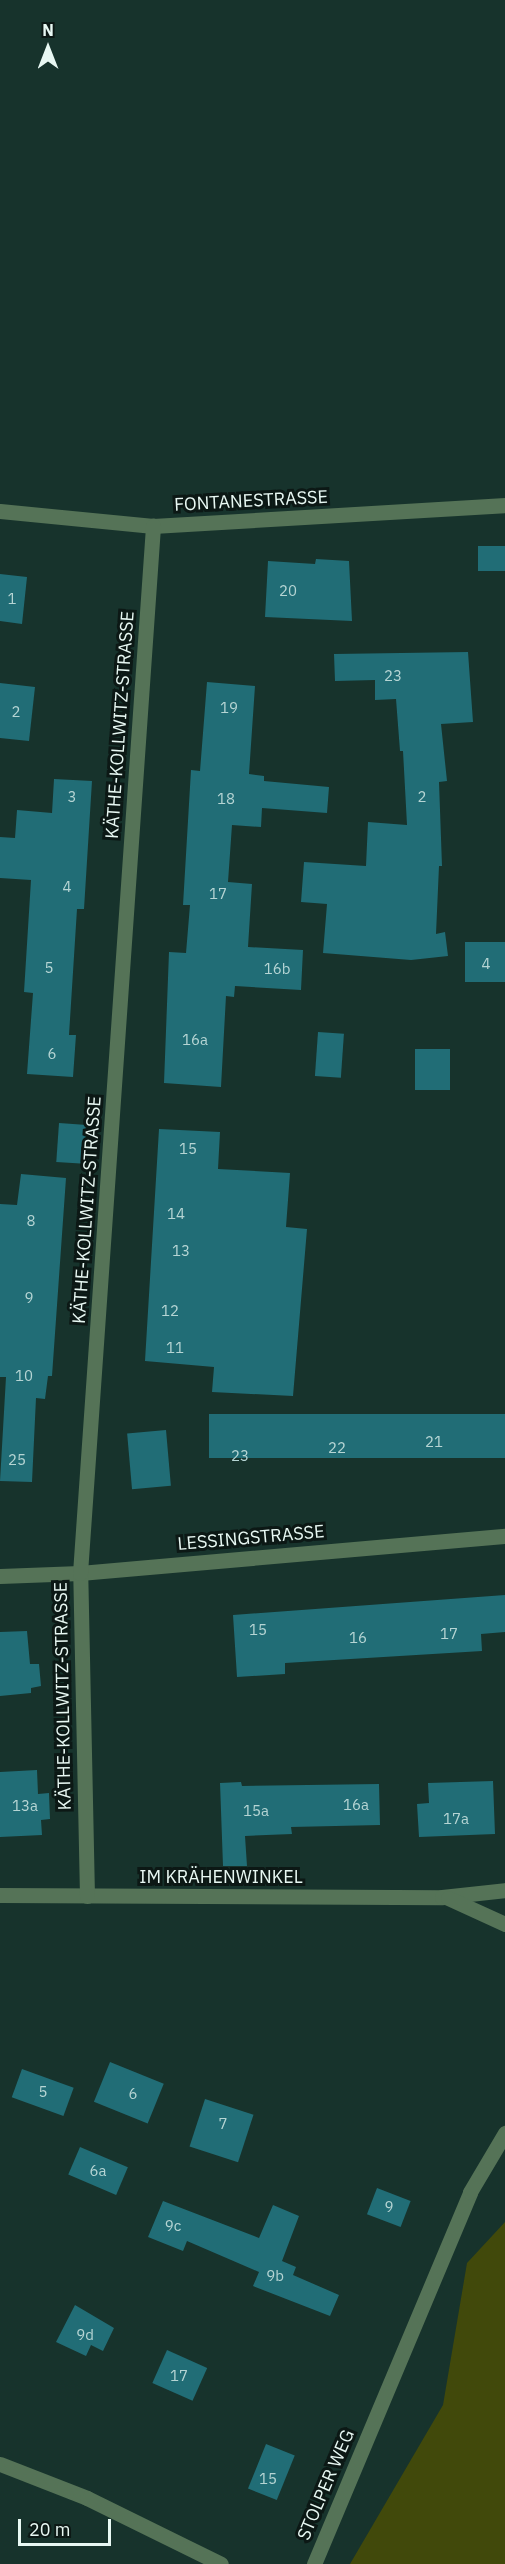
<!DOCTYPE html>
<meta charset="utf-8">
<style>
body{margin:0}
#map{position:relative;width:505px;height:2564px;overflow:hidden;background:#17332c;font-family:"IBM Plex Sans",sans-serif}
div>[style]{position:absolute}
.green>*{inset:0;background:#41490b}
.building>*{inset:0;background:#216d76;transform-origin:0 0}
.minor>*{height:15px;margin:-7.5px;padding:0 7.5px;transform-origin:7.5px;border-radius:7.5px;background:#557357}
span{translate:-50% -50%;white-space:nowrap;text-align:center;line-height:1.15;-webkit-text-stroke:6px #0c1815;paint-order:stroke}
.number-label{font-size:15px;color:#b6d5d4}
.number-label span{-webkit-text-stroke-width:0}
.street-label{font-size:18px;color:#e8f8f3}
.north{position:absolute;left:18px;top:18px;width:60px;height:60px;-webkit-text-stroke:4px #0c1815;paint-order:stroke;rotate:0deg;font-size:16px;font-weight:700;line-height:24px;text-align:center;color:#e8f8f3}
.north::after{content:'';display:block;margin:auto;width:21px;height:27px;background:#e8f8f3;clip-path:polygon(50% 0,100% 100%,50% 72%,0 100%)}
.scale{position:absolute;left:18px;top:2519px;width:93px;height:27px;box-sizing:border-box;border:3px solid #e8f8f3;border-top:0;padding-left:8px;font-size:18px;line-height:21px;white-space:nowrap;color:#e8f8f3;-webkit-text-stroke:4px #0c1815;paint-order:stroke}
</style>
<div id="map">
<div class="green">
<i style="clip-path:polygon(505px 2222px,505px 2564px,350px 2564px,443px 2405px,467px 2263px)"></i>
</div>
<div class="building">
<i style="left:505px;top:546px;width:25px;height:27px;rotate:90deg"></i>
<i style="clip-path:polygon(316px 559px,349px 561px,352px 621px,265px 617px,268px 561px,315px 564px)"></i>
<i style="clip-path:polygon(0 574px,27px 577px,22px 624px,0 621px)"></i>
<i style="clip-path:polygon(468px 652px,473px 722px,441px 724px,447px 781px,439px 782px,442px 866px,439px 866px,436px 934px,445px 932px,448px 956px,411px 960px,323px 953px,327px 904px,301px 902px,304px 862px,366px 866px,368px 822px,407px 825px,403px 751px,400px 751px,396px 699px,375px 700px,375px 680px,335px 681px,334px 654px)"></i>
<i style="clip-path:polygon(207px 682px,255px 686px,249px 774px,264px 776px,264px 781px,329px 787px,327px 813px,262px 808px,261px 827px,232px 825px,228px 882px,252px 884px,248px 947px,303px 950px,301px 990px,235px 986px,234px 997px,226px 996px,221px 1087px,164px 1083px,169px 952px,186px 953px,190px 905px,183px 905px,191px 770px,200px 771px)"></i>
<i style="clip-path:polygon(0 683px,35px 687px,29px 741px,0 738px)"></i>
<i style="clip-path:polygon(54px 779px,92px 781px,84px 909px,77px 909px,69px 1035px,76px 1035px,73px 1077px,27px 1074px,33px 993px,24px 992px,31px 880px,0 878px,0 837px,15px 838px,17px 810px,52px 813px)"></i>
<i style="left:505px;top:942px;width:40px;height:40px;rotate:90deg"></i>
<i style="left:318px;top:1032px;width:26px;height:44px;rotate:4deg"></i>
<i style="left:415px;top:1049px;width:35px;height:41px"></i>
<i style="left:59px;top:1123px;width:28px;height:39px;rotate:4deg"></i>
<i style="clip-path:polygon(159px 1129px,220px 1132px,218px 1169px,290px 1173px,286px 1227px,307px 1229px,293px 1396px,212px 1392px,214px 1367px,145px 1361px)"></i>
<i style="clip-path:polygon(21px 1174px,66px 1178px,52px 1376px,48px 1376px,45px 1399px,36px 1398px,32px 1482px,0 1481px,6px 1377px,0 1377px,0 1204px,17px 1205px)"></i>
<i style="left:505px;top:1414px;width:44px;height:296px;rotate:90deg"></i>
<i style="left:166px;top:1430px;width:56px;height:39px;rotate:85deg"></i>
<i style="clip-path:polygon(505px 1595px,505px 1632px,481px 1634px,482px 1651px,285px 1663px,285px 1674px,237px 1677px,233px 1615px)"></i>
<i style="clip-path:polygon(27px 1631px,30px 1664px,39px 1664px,41px 1686px,31px 1688px,31px 1693px,0 1696px,0 1632px)"></i>
<i style="clip-path:polygon(37px 1770px,38px 1794px,49px 1793px,50px 1819px,41px 1820px,42px 1835px,0 1837px,0 1772px)"></i>
<i style="clip-path:polygon(493px 1781px,495px 1834px,419px 1837px,417px 1804px,429px 1803px,428px 1783px)"></i>
<i style="clip-path:polygon(241px 1782px,242px 1786px,379px 1784px,380px 1825px,291px 1827px,292px 1834px,245px 1836px,247px 1866px,223px 1866px,220px 1783px)"></i>
<i style="left:110px;top:2062px;width:58px;height:43px;rotate:22deg"></i>
<i style="left:22px;top:2069px;width:55px;height:30px;rotate:20deg"></i>
<i style="left:205px;top:2099px;width:51px;height:50px;rotate:18deg"></i>
<i style="left:80px;top:2147px;width:52px;height:30px;rotate:23deg"></i>
<i style="left:377px;top:2188px;width:36px;height:28px;rotate:21deg"></i>
<i style="clip-path:polygon(163px 2201px,259px 2238px,273px 2205px,299px 2216px,282px 2261px,296px 2267px,293px 2275px,339px 2295px,330px 2316px,253px 2286px,259px 2272px,187px 2241px,183px 2251px,148px 2237px)"></i>
<i style="clip-path:polygon(75px 2305px,114px 2328px,103px 2351px,91px 2345px,86px 2356px,56px 2342px)"></i>
<i style="left:167px;top:2350px;width:44px;height:36px;rotate:24deg"></i>
<i style="left:266px;top:2444px;width:31px;height:48px;rotate:22deg"></i>
</div>
<div class="minor">
<i style="left:0;top:511px;width:154px;rotate:5.6deg"></i>
<i style="left:153px;top:526px;width:353px;rotate:-3.4deg"></i>
<i style="left:0;top:1576px;width:80px;rotate:-2.1deg"></i>
<i style="left:80px;top:1573px;width:427px;rotate:-5deg"></i>
<i style="left:0;top:1895px;width:442px;rotate:0.3deg"></i>
<i style="left:442px;top:1897px;width:63px;rotate:-6.3deg"></i>
<i style="left:87px;top:1896px;width:323px;rotate:-91.2deg"></i>
<i style="left:80px;top:1573px;width:1050px;rotate:-86.01deg"></i>
<i style="left:448px;top:1898px;width:63px;rotate:24.5deg"></i>
<i style="left:0;top:2464px;width:93px;rotate:21.3deg"></i>
<i style="left:87px;top:2498px;width:149px;rotate:26.2deg"></i>
<i style="left:314px;top:2564px;width:403px;rotate:-67.2deg"></i>
<i style="left:470px;top:2192px;width:69px;rotate:-59.3deg"></i>
</div>
<div class="number-label">
<span style="left:288px;top:591px">20</span>
<span style="left:12px;top:599px">1</span>
<span style="left:393px;top:676px">23</span>
<span style="left:229px;top:708px">19</span>
<span style="left:16px;top:712px">2</span>
<span style="left:72px;top:797px">3</span>
<span style="left:422px;top:797px">2</span>
<span style="left:226px;top:799px">18</span>
<span style="left:67px;top:887px">4</span>
<span style="left:218px;top:894px">17</span>
<span style="left:486px;top:964px">4</span>
<span style="left:49px;top:968px">5</span>
<span style="left:277px;top:969px">16b</span>
<span style="left:195px;top:1040px">16a</span>
<span style="left:52px;top:1054px">6</span>
<span style="left:188px;top:1149px">15</span>
<span style="left:176px;top:1214px">14</span>
<span style="left:31px;top:1221px">8</span>
<span style="left:181px;top:1251px">13</span>
<span style="left:29px;top:1298px">9</span>
<span style="left:170px;top:1311px">12</span>
<span style="left:175px;top:1348px">11</span>
<span style="left:24px;top:1376px">10</span>
<span style="left:434px;top:1442px">21</span>
<span style="left:337px;top:1448px">22</span>
<span style="left:240px;top:1456px">23</span>
<span style="left:17px;top:1460px">25</span>
<span style="left:258px;top:1630px">15</span>
<span style="left:449px;top:1634px">17</span>
<span style="left:358px;top:1638px">16</span>
<span style="left:356px;top:1805px">16a</span>
<span style="left:25px;top:1806px">13a</span>
<span style="left:256px;top:1811px">15a</span>
<span style="left:456px;top:1819px">17a</span>
<span style="left:43px;top:2092px">5</span>
<span style="left:133px;top:2094px">6</span>
<span style="left:223px;top:2124px">7</span>
<span style="left:98px;top:2171px">6a</span>
<span style="left:389px;top:2207px">9</span>
<span style="left:173px;top:2226px">9c</span>
<span style="left:275px;top:2276px">9b</span>
<span style="left:85px;top:2335px">9d</span>
<span style="left:179px;top:2376px">17</span>
<span style="left:268px;top:2479px">15</span>
</div>
<div class="street-label">
<span style="left:251px;top:501px;rotate:-3deg">FONTANESTRASSE</span>
<span style="left:120px;top:725px;rotate:-86deg">KÄTHE-KOLLWITZ-STRASSE</span>
<span style="left:87px;top:1210px;rotate:-86deg">KÄTHE-KOLLWITZ-STRASSE</span>
<span style="left:251px;top:1538px;rotate:-5deg">LESSINGSTRASSE</span>
<span style="left:63px;top:1696px;rotate:-91deg">KÄTHE-KOLLWITZ-STRASSE</span>
<span style="left:221px;top:1877px">IM KRÄHENWINKEL</span>
<span style="left:326px;top:2485px;rotate:-67deg">STOLPER WEG</span>
</div>
<div class="north">N</div>
<div class="scale">20 m</div>
</div>
